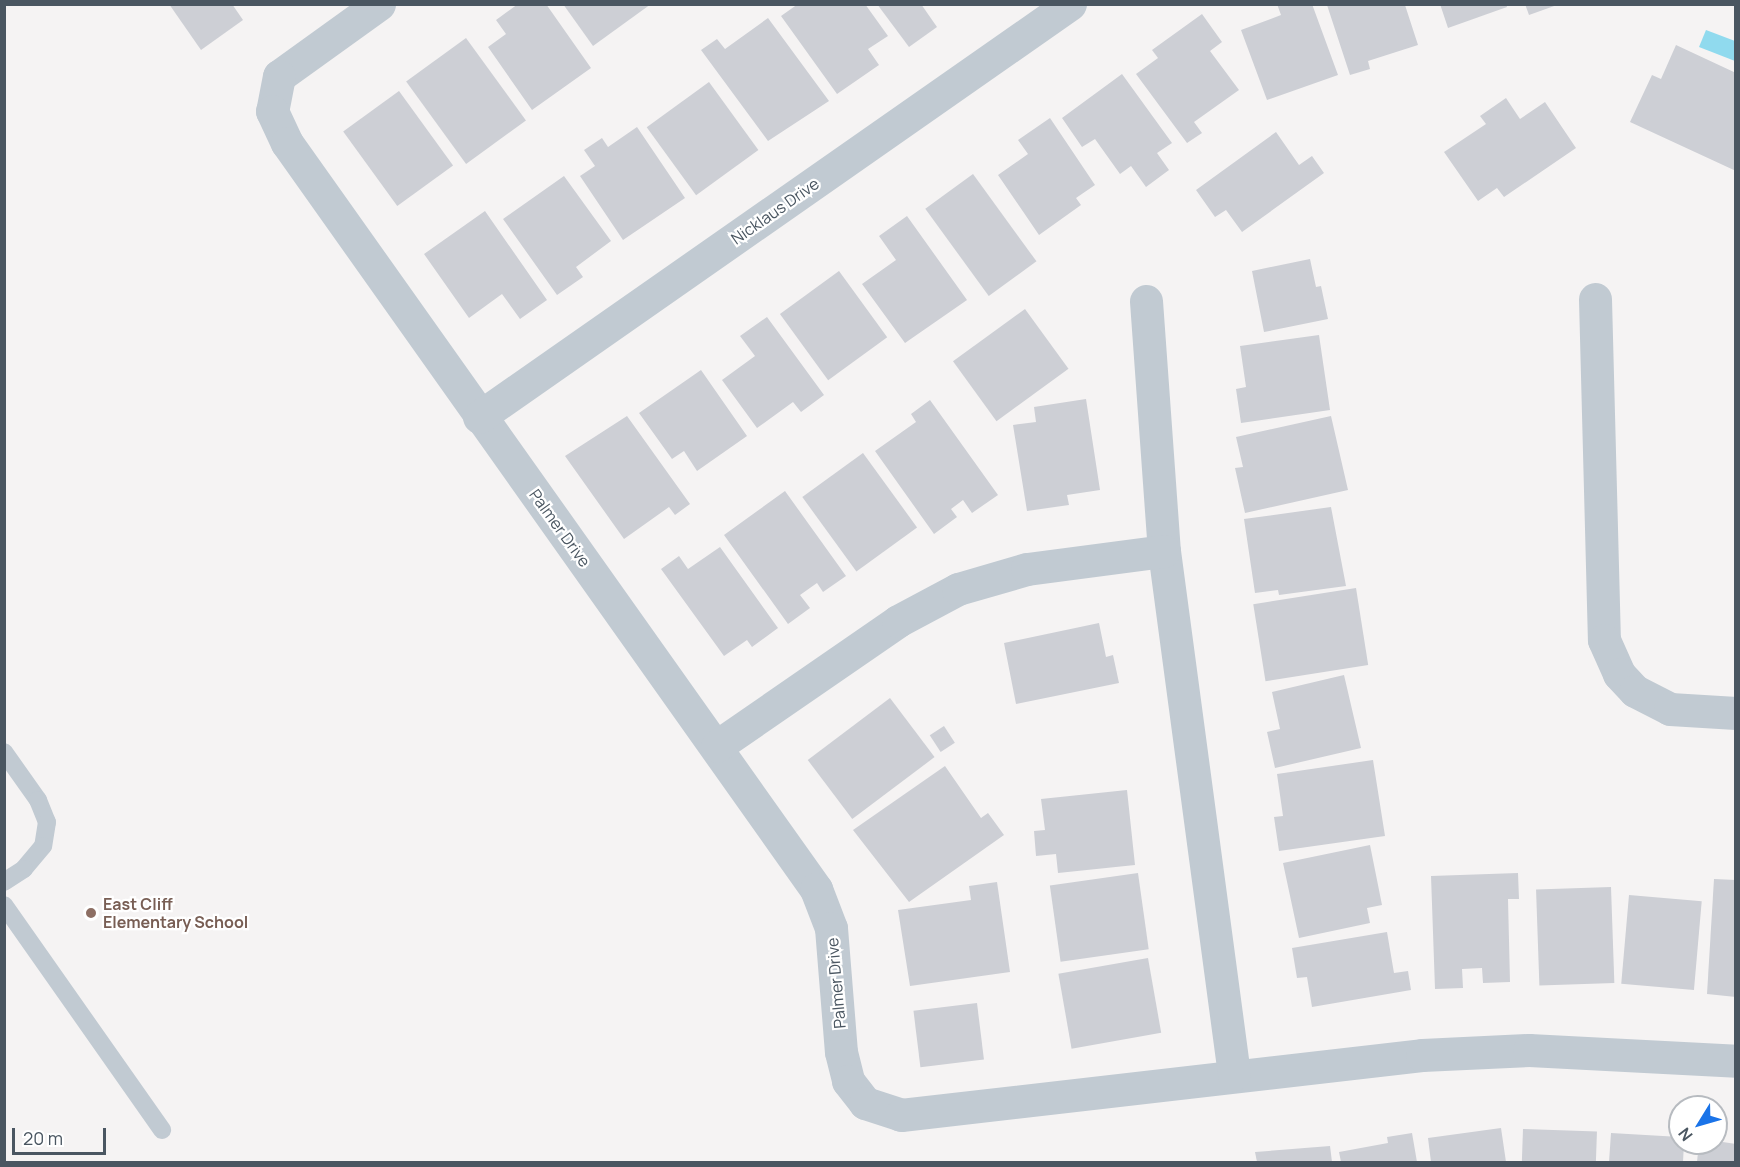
<!DOCTYPE html>
<style>
body{margin:0}
#map{position:relative;width:1740px;height:1167px;overflow:hidden;background:#f5f3f3;font-family:Manrope,sans-serif}
div>[style]{position:absolute}
.water>*{inset:0;background:#90daee}
.building>*{inset:0;background:#cdcfd5;transform-origin:0 0}
.lane>*{height:18px;margin:-9px;padding:0 9px;transform-origin:9px;border-radius:9px;background:#c1cad2}
.street>*{height:33px;margin:-16.5px;padding:0 16.5px;transform-origin:16.5px;border-radius:16.5px;background:#c1cad2}
.dots>*{width:16px;height:16px;translate:-50% -50%;box-sizing:border-box;border:3px solid #fff;border-radius:50%}
span{translate:-50% -50%;white-space:nowrap;text-align:center;line-height:1.15;-webkit-text-stroke:4.5px #fff;paint-order:stroke}
.street-label{font-size:16px;color:#4a5661}
.education-label{font-size:16px;color:#785e54;font-weight:700}
.left{translate:0 -50%;text-align:left}
.frame{position:absolute;inset:0;border:6px solid #4a5661;pointer-events:none}
.north{position:absolute;left:1668px;top:1095px;width:60px;height:60px;box-sizing:border-box;background:#fff;border:2px solid #b7bbc0;border-radius:50%;rotate:233deg;font-size:16px;font-weight:700;line-height:24px;text-align:center;color:#4a5661}
.north::after{content:'';display:block;margin:auto;width:21px;height:27px;background:#1a73e8;clip-path:polygon(50% 0,100% 100%,50% 72%,0 100%)}
.scale{position:absolute;left:12px;top:1128px;width:94px;height:27px;box-sizing:border-box;border:3px solid #4a5661;border-top:0;padding-left:8px;font-size:18px;line-height:21px;white-space:nowrap;color:#4a5661;-webkit-text-stroke:4px #fff;paint-order:stroke}
</style>
<div id="map">
<div class="water">
<i style="clip-path:polygon(1706px 30px,1735px 41px,1735px 61px,1699px 47px)"></i>
</div>
<div class="building">
<i style="clip-path:polygon(169px 4px,232px 4px,243px 20px,201px 50px)"></i>
<i style="clip-path:polygon(518px 4px,546px 4px,591px 68px,532px 110px,488px 47px,506px 34px,496px 20px)"></i>
<i style="clip-path:polygon(563px 4px,651px 4px,593px 46px)"></i>
<i style="clip-path:polygon(798px 4px,865px 4px,888px 36px,868px 49px,879px 65px,837px 94px,781px 16px)"></i>
<i style="clip-path:polygon(877px 4px,921px 4px,937px 27px,909px 47px)"></i>
<i style="clip-path:polygon(1277px 4px,1312px 4px,1338px 75px,1267px 100px,1241px 30px,1281px 15px)"></i>
<i style="clip-path:polygon(1440px 4px,1506px 4px,1507px 7px,1448px 28px)"></i>
<i style="clip-path:polygon(1525px 4px,1557px 4px,1557px 5px,1529px 15px)"></i>
<i style="clip-path:polygon(1327px 5px,1405px 5px,1418px 45px,1368px 61px,1370px 69px,1350px 75px)"></i>
<i style="clip-path:polygon(1202px 14px,1222px 42px,1210px 51px,1239px 90px,1194px 122px,1202px 133px,1187px 143px,1136px 74px,1158px 58px,1152px 50px)"></i>
<i style="clip-path:polygon(768px 18px,829px 101px,768px 141px,701px 50px,717px 39px,725px 49px)"></i>
<i style="left:466px;top:38px;width:102px;height:74px;rotate:54deg"></i>
<i style="clip-path:polygon(1676px 45px,1736px 73px,1736px 171px,1630px 122px,1652px 75px,1661px 79px)"></i>
<i style="clip-path:polygon(1122px 74px,1172px 143px,1157px 153px,1169px 170px,1146px 187px,1131px 166px,1120px 174px,1095px 139px,1082px 147px,1062px 118px)"></i>
<i style="left:709px;top:82px;width:84px;height:77px;rotate:54deg"></i>
<i style="left:399px;top:91px;width:92px;height:69px;rotate:54deg"></i>
<i style="clip-path:polygon(1506px 98px,1520px 119px,1545px 102px,1576px 148px,1504px 197px,1497px 188px,1478px 201px,1444px 152px,1486px 124px,1480px 116px)"></i>
<i style="clip-path:polygon(1050px 118px,1095px 185px,1076px 198px,1081px 205px,1039px 235px,998px 175px,1028px 154px,1018px 140px)"></i>
<i style="clip-path:polygon(637px 127px,685px 198px,623px 240px,580px 176px,595px 166px,584px 150px,602px 138px,608px 147px)"></i>
<i style="clip-path:polygon(1276px 132px,1299px 165px,1312px 156px,1324px 173px,1242px 232px,1226px 210px,1215px 217px,1196px 190px)"></i>
<i style="left:973px;top:174px;width:108px;height:59px;rotate:54deg"></i>
<i style="clip-path:polygon(564px 176px,611px 241px,576px 267px,583px 277px,557px 295px,503px 219px)"></i>
<i style="clip-path:polygon(485px 211px,547px 300px,520px 319px,502px 294px,469px 318px,424px 254px)"></i>
<i style="clip-path:polygon(907px 216px,967px 300px,905px 343px,862px 284px,896px 260px,879px 236px)"></i>
<i style="clip-path:polygon(1310px 259px,1316px 287px,1321px 286px,1328px 319px,1264px 332px,1252px 271px)"></i>
<i style="left:839px;top:271px;width:82px;height:73px;rotate:54deg"></i>
<i style="left:1025px;top:309px;width:74px;height:89px;rotate:54deg"></i>
<i style="clip-path:polygon(767px 317px,824px 395px,801px 412px,793px 402px,757px 428px,722px 380px,755px 356px,740px 336px)"></i>
<i style="clip-path:polygon(1319px 335px,1330px 410px,1241px 423px,1236px 389px,1246px 387px,1240px 346px)"></i>
<i style="clip-path:polygon(701px 370px,747px 436px,697px 471px,684px 451px,672px 459px,639px 413px)"></i>
<i style="clip-path:polygon(1086px 399px,1100px 490px,1067px 495px,1069px 505px,1027px 511px,1013px 425px,1036px 422px,1034px 407px)"></i>
<i style="clip-path:polygon(930px 400px,998px 495px,972px 513px,963px 500px,951px 509px,957px 517px,934px 534px,875px 451px,916px 422px,911px 414px)"></i>
<i style="clip-path:polygon(627px 416px,690px 504px,675px 515px,669px 507px,624px 539px,565px 456px)"></i>
<i style="clip-path:polygon(1331px 416px,1348px 490px,1245px 513px,1235px 468px,1243px 467px,1236px 437px)"></i>
<i style="left:863px;top:453px;width:92px;height:75px;rotate:54deg"></i>
<i style="clip-path:polygon(785px 491px,846px 576px,823px 592px,817px 583px,800px 595px,810px 608px,788px 624px,724px 535px)"></i>
<i style="clip-path:polygon(1331px 507px,1346px 586px,1279px 595px,1278px 590px,1255px 593px,1244px 519px)"></i>
<i style="clip-path:polygon(720px 547px,778px 628px,752px 647px,747px 640px,724px 656px,661px 569px,679px 556px,688px 569px)"></i>
<i style="left:1356px;top:588px;width:78px;height:104px;rotate:81deg"></i>
<i style="clip-path:polygon(1099px 623px,1106px 657px,1113px 655px,1119px 683px,1016px 704px,1004px 643px)"></i>
<i style="clip-path:polygon(1344px 675px,1361px 748px,1275px 768px,1267px 732px,1280px 729px,1272px 692px)"></i>
<i style="left:890px;top:698px;width:74px;height:103px;rotate:53deg"></i>
<i style="left:944px;top:726px;width:20px;height:17px;rotate:57deg"></i>
<i style="clip-path:polygon(1373px 760px,1385px 836px,1279px 851px,1274px 817px,1283px 816px,1277px 774px)"></i>
<i style="clip-path:polygon(945px 766px,981px 818px,988px 813px,1004px 835px,909px 902px,853px 830px)"></i>
<i style="clip-path:polygon(1127px 790px,1135px 865px,1058px 873px,1056px 854px,1036px 856px,1034px 831px,1045px 830px,1041px 799px)"></i>
<i style="clip-path:polygon(1370px 845px,1382px 905px,1367px 908px,1370px 923px,1299px 938px,1283px 863px)"></i>
<i style="left:1138px;top:873px;width:77px;height:89px;rotate:82deg"></i>
<i style="clip-path:polygon(1518px 873px,1519px 899px,1508px 899px,1510px 982px,1483px 983px,1482px 968px,1462px 969px,1463px 988px,1435px 989px,1431px 876px)"></i>
<i style="clip-path:polygon(1714px 879px,1736px 880px,1736px 997px,1707px 994px)"></i>
<i style="clip-path:polygon(997px 882px,1010px 972px,910px 986px,898px 910px,971px 900px,969px 886px)"></i>
<i style="left:1611px;top:887px;width:96px;height:75px;rotate:88deg"></i>
<i style="left:1629px;top:895px;width:73px;height:89px;rotate:5deg"></i>
<i style="clip-path:polygon(1387px 932px,1394px 973px,1408px 971px,1411px 990px,1312px 1007px,1307px 977px,1297px 978px,1292px 948px)"></i>
<i style="left:1148px;top:958px;width:76px;height:91px;rotate:80deg"></i>
<i style="left:977px;top:1003px;width:57px;height:64px;rotate:83deg"></i>
<i style="clip-path:polygon(1501px 1128px,1506px 1162px,1431px 1162px,1428px 1138px)"></i>
<i style="left:1523px;top:1129px;width:74px;height:33px;rotate:2deg"></i>
<i style="clip-path:polygon(1412px 1133px,1417px 1162px,1341px 1162px,1339px 1152px,1388px 1143px,1387px 1137px)"></i>
<i style="clip-path:polygon(1611px 1133px,1680px 1137px,1680px 1143px,1684px 1143px,1683px 1162px,1609px 1162px)"></i>
<i style="clip-path:polygon(1716px 1141px,1736px 1144px,1736px 1162px,1697px 1162px,1699px 1143px)"></i>
<i style="clip-path:polygon(1330px 1146px,1332px 1162px,1257px 1162px,1255px 1152px)"></i>
</div>
<div class="lane">
<i style="left:4px;top:752px;width:59px;rotate:54.7deg"></i>
<i style="left:38px;top:800px;width:24px;rotate:68deg"></i>
<i style="left:47px;top:822px;width:24px;rotate:99deg"></i>
<i style="left:43px;top:846px;width:30px;rotate:130deg"></i>
<i style="left:24px;top:869px;width:24px;rotate:147deg"></i>
<i style="left:4px;top:905px;width:275px;rotate:54.9deg"></i>
</div>
<div class="street">
<i style="left:379px;top:4px;width:123px;rotate:144.2deg"></i>
<i style="left:279px;top:76px;width:36px;rotate:101deg"></i>
<i style="left:272px;top:111px;width:35px;rotate:65deg"></i>
<i style="left:287px;top:143px;width:915px;rotate:54.66deg"></i>
<i style="left:816px;top:889px;width:42px;rotate:69deg"></i>
<i style="left:831px;top:928px;width:124px;rotate:85.4deg"></i>
<i style="left:841px;top:1052px;width:30px;rotate:76deg"></i>
<i style="left:848px;top:1081px;width:28px;rotate:52deg"></i>
<i style="left:865px;top:1103px;width:38px;rotate:18deg"></i>
<i style="left:901px;top:1115px;width:524px;rotate:-6.57deg"></i>
<i style="left:1422px;top:1055px;width:107px;rotate:-2.7deg"></i>
<i style="left:1529px;top:1050px;width:207px;rotate:3deg"></i>
<i style="left:1595px;top:299px;width:341px;rotate:88.5deg"></i>
<i style="left:1604px;top:640px;width:37px;rotate:66deg"></i>
<i style="left:1619px;top:674px;width:23px;rotate:47deg"></i>
<i style="left:1635px;top:691px;width:39px;rotate:27deg"></i>
<i style="left:1670px;top:709px;width:66px;rotate:3.5deg"></i>
<i style="left:1146px;top:301px;width:251px;rotate:85.9deg"></i>
<i style="left:1164px;top:551px;width:528px;rotate:82.38deg"></i>
<i style="left:479px;top:417px;width:721px;rotate:-34.95deg"></i>
<i style="left:717px;top:746px;width:220px;rotate:-34.6deg"></i>
<i style="left:898px;top:621px;width:68px;rotate:-28.1deg"></i>
<i style="left:958px;top:589px;width:72px;rotate:-16.2deg"></i>
<i style="left:1027px;top:569px;width:138px;rotate:-7.5deg"></i>
</div>
<div class="dots">
<i style="left:91px;top:913px;background:#8d6e63"></i>
</div>
<div class="street-label">
<span style="left:775px;top:211px;rotate:-35deg">Nicklaus Drive</span>
<span style="left:560px;top:528px;rotate:54deg">Palmer Drive</span>
<span style="left:836px;top:983px;rotate:-95deg">Palmer Drive</span>
</div>
<div class="education-label">
<span class="left" style="left:103px;top:913px">East Cliff<br>Elementary School</span>
</div>
<div class="frame"></div>
<div class="north">N</div>
<div class="scale">20 m</div>
</div>
